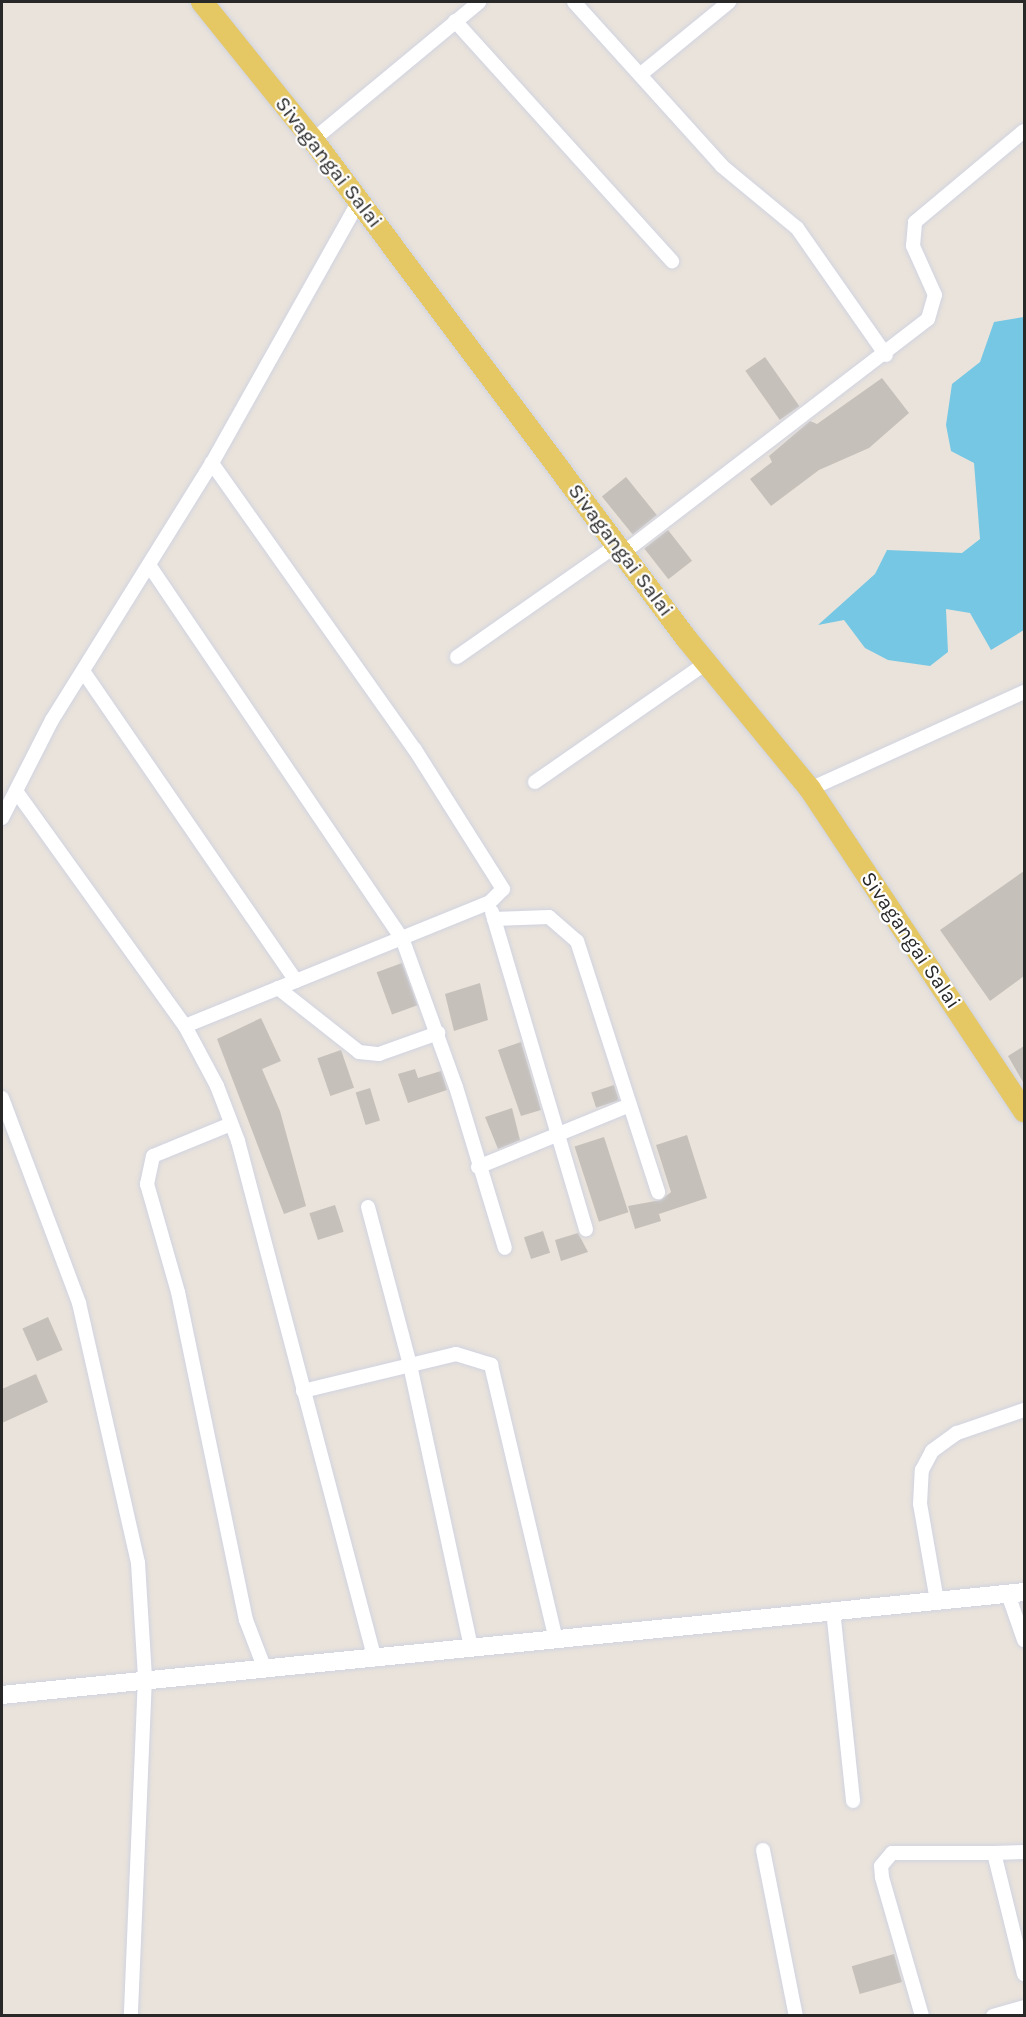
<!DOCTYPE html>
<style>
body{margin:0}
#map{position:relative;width:1026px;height:2017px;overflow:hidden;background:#eae3db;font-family:Karla,sans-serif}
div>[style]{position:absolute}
.water>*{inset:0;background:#75c7e4}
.building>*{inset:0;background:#c5c0ba;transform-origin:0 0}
.roads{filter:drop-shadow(0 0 2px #d0d3e0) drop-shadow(0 0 2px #d0d3e0)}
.minor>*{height:14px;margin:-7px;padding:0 7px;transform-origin:7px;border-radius:7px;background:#fff}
.tertiary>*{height:18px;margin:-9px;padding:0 9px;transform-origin:9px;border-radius:9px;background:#fff}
.primary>*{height:22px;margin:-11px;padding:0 11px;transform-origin:11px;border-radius:11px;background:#e5c764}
span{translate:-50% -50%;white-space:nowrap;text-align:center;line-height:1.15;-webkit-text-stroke:4.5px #fff;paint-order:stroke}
.street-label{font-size:21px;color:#282828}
.frame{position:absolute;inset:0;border:3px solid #282828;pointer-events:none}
</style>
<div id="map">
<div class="water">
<i style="clip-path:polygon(1024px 317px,1024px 630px,991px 650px,970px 613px,946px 609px,948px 652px,930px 666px,888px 660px,865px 648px,844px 620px,818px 625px,875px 574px,887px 550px,962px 553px,980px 539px,974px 463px,951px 451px,946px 425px,952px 384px,980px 362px,994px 322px)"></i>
</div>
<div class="building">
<i style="left:765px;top:357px;width:60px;height:24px;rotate:55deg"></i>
<i style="clip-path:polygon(882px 378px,909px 413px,869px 448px,819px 470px,771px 506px,750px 479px,772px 462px,769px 456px,810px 421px,817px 424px)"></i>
<i style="left:626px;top:477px;width:49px;height:31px;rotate:51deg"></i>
<i style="left:668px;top:530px;width:39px;height:30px;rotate:52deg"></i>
<i style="clip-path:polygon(1024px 871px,1024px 976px,990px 1001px,940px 930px)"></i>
<i style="left:402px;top:963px;width:45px;height:27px;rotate:70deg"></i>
<i style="clip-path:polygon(480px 983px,488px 1020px,454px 1031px,445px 994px)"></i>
<i style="clip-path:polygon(261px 1018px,281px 1061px,262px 1069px,280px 1111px,306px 1206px,284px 1214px,217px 1039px)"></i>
<i style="clip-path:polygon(521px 1042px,541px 1110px,521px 1116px,498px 1050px)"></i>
<i style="clip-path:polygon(1024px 1046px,1024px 1084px,1008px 1056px)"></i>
<i style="left:341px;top:1050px;width:40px;height:25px;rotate:71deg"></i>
<i style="clip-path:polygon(415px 1069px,418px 1078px,441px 1071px,447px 1090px,408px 1103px,398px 1074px)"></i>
<i style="left:614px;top:1085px;width:16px;height:24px;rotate:72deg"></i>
<i style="left:370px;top:1088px;width:34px;height:15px;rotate:73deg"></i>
<i style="clip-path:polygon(512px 1108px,520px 1140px,498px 1149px,485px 1117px)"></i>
<i style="clip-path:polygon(687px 1135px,707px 1198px,659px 1214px,661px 1221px,635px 1229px,628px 1206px,661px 1200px,671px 1192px,656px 1145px)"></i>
<i style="left:604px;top:1137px;width:79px;height:31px;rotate:72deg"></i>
<i style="left:335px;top:1205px;width:28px;height:27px;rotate:72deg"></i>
<i style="left:543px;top:1231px;width:23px;height:20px;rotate:72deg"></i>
<i style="clip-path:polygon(578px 1233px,588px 1252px,561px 1261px,555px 1240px)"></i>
<i style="left:48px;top:1317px;width:36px;height:28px;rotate:66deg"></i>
<i style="clip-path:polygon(36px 1374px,48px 1402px,2px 1423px,2px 1389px)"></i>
<i style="left:894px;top:1954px;width:29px;height:44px;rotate:74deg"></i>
</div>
<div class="roads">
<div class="minor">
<i style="left:574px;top:2px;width:221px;rotate:47.9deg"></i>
<i style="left:722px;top:166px;width:97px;rotate:39.6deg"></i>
<i style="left:797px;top:228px;width:155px;rotate:55deg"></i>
<i style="left:455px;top:21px;width:324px;rotate:47.9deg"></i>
<i style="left:641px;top:74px;width:114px;rotate:-39.3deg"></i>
<i style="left:313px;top:140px;width:216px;rotate:-39.7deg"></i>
<i style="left:623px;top:553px;width:384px;rotate:-37.5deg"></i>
<i style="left:928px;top:319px;width:25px;rotate:-74deg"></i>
<i style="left:935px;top:295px;width:54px;rotate:-114.2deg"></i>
<i style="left:913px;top:246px;width:24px;rotate:-85deg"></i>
<i style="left:915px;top:222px;width:142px;rotate:-39.9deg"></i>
<i style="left:149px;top:565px;width:451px;rotate:55.9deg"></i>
<i style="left:402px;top:938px;width:158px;rotate:70.1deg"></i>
<i style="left:456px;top:1087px;width:168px;rotate:73.1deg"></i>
<i style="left:457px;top:657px;width:195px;rotate:-35deg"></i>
<i style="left:83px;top:671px;width:376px;rotate:55.5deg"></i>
<i style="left:535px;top:782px;width:208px;rotate:-34.8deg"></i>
<i style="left:810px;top:789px;width:235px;rotate:-24.4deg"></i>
<i style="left:16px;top:791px;width:289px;rotate:54.3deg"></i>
<i style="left:185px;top:1026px;width:68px;rotate:61.9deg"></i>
<i style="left:217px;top:1086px;width:59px;rotate:69.1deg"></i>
<i style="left:238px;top:1141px;width:533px;rotate:75.21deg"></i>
<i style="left:2px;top:818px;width:110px;rotate:-63deg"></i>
<i style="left:52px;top:720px;width:303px;rotate:-58.1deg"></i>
<i style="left:212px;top:463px;width:300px;rotate:-60.7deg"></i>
<i style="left:492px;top:912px;width:331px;rotate:73.5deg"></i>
<i style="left:494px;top:919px;width:55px;rotate:-2.1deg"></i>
<i style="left:549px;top:917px;width:37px;rotate:41deg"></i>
<i style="left:577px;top:941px;width:264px;rotate:72.1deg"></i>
<i style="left:278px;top:988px;width:103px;rotate:38.3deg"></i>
<i style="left:359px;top:1052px;width:20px;rotate:6deg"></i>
<i style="left:379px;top:1054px;width:63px;rotate:-19.6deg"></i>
<i style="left:185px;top:1026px;width:329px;rotate:-22.1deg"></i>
<i style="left:490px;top:902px;width:18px;rotate:-45deg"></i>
<i style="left:503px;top:889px;width:165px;rotate:-122.3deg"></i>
<i style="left:415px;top:750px;width:352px;rotate:-125.3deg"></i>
<i style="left:2px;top:1098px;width:219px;rotate:69.4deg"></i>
<i style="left:79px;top:1303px;width:267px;rotate:77.2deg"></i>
<i style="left:138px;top:1563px;width:114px;rotate:86.5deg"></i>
<i style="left:145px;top:1677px;width:339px;rotate:92.4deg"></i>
<i style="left:231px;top:1124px;width:84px;rotate:157.7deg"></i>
<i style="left:153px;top:1156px;width:29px;rotate:102deg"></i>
<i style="left:147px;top:1184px;width:112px;rotate:74deg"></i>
<i style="left:178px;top:1292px;width:335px;rotate:78.3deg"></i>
<i style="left:246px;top:1620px;width:50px;rotate:69deg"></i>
<i style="left:478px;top:1167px;width:164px;rotate:-22.2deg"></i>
<i style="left:368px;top:1207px;width:163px;rotate:75.1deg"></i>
<i style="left:410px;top:1365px;width:288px;rotate:77.8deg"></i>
<i style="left:303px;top:1391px;width:157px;rotate:-13.6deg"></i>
<i style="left:456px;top:1354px;width:37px;rotate:17deg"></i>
<i style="left:491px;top:1365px;width:278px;rotate:76.7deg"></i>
<i style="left:1008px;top:1594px;width:49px;rotate:70.8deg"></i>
<i style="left:937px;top:1601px;width:98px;rotate:-99.9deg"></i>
<i style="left:920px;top:1504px;width:34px;rotate:-87deg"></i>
<i style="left:922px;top:1470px;width:21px;rotate:-62deg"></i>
<i style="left:932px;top:1451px;width:31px;rotate:-36deg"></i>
<i style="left:957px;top:1433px;width:71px;rotate:-18.9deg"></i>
<i style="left:833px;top:1610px;width:192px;rotate:84deg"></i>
<i style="left:763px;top:1850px;width:169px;rotate:78.8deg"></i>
<i style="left:994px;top:1853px;width:30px;rotate:-2deg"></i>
<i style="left:922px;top:2016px;width:145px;rotate:-106.1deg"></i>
<i style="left:882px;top:1877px;width:11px;rotate:-95deg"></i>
<i style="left:881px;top:1866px;width:17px;rotate:-50deg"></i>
<i style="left:892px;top:1853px;width:102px"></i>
<i style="left:994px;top:1853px;width:125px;rotate:76.1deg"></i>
<i style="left:993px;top:2016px;width:32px;rotate:-16deg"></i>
</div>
<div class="tertiary">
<i style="left:2px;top:1695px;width:1027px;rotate:-5.75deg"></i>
</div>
<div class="primary">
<i style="left:202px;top:2px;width:177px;rotate:51.2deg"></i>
<i style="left:313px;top:140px;width:622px;rotate:53.17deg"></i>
<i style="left:686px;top:638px;width:195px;rotate:50.6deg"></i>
<i style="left:810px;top:789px;width:387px;rotate:56.4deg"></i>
</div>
</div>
<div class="street-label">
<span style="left:329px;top:162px;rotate:52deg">Sivagangai Salai</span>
<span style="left:621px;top:550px;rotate:53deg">Sivagangai Salai</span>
<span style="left:911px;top:940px;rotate:56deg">Sivagangai Salai</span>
</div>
<div class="frame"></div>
</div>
